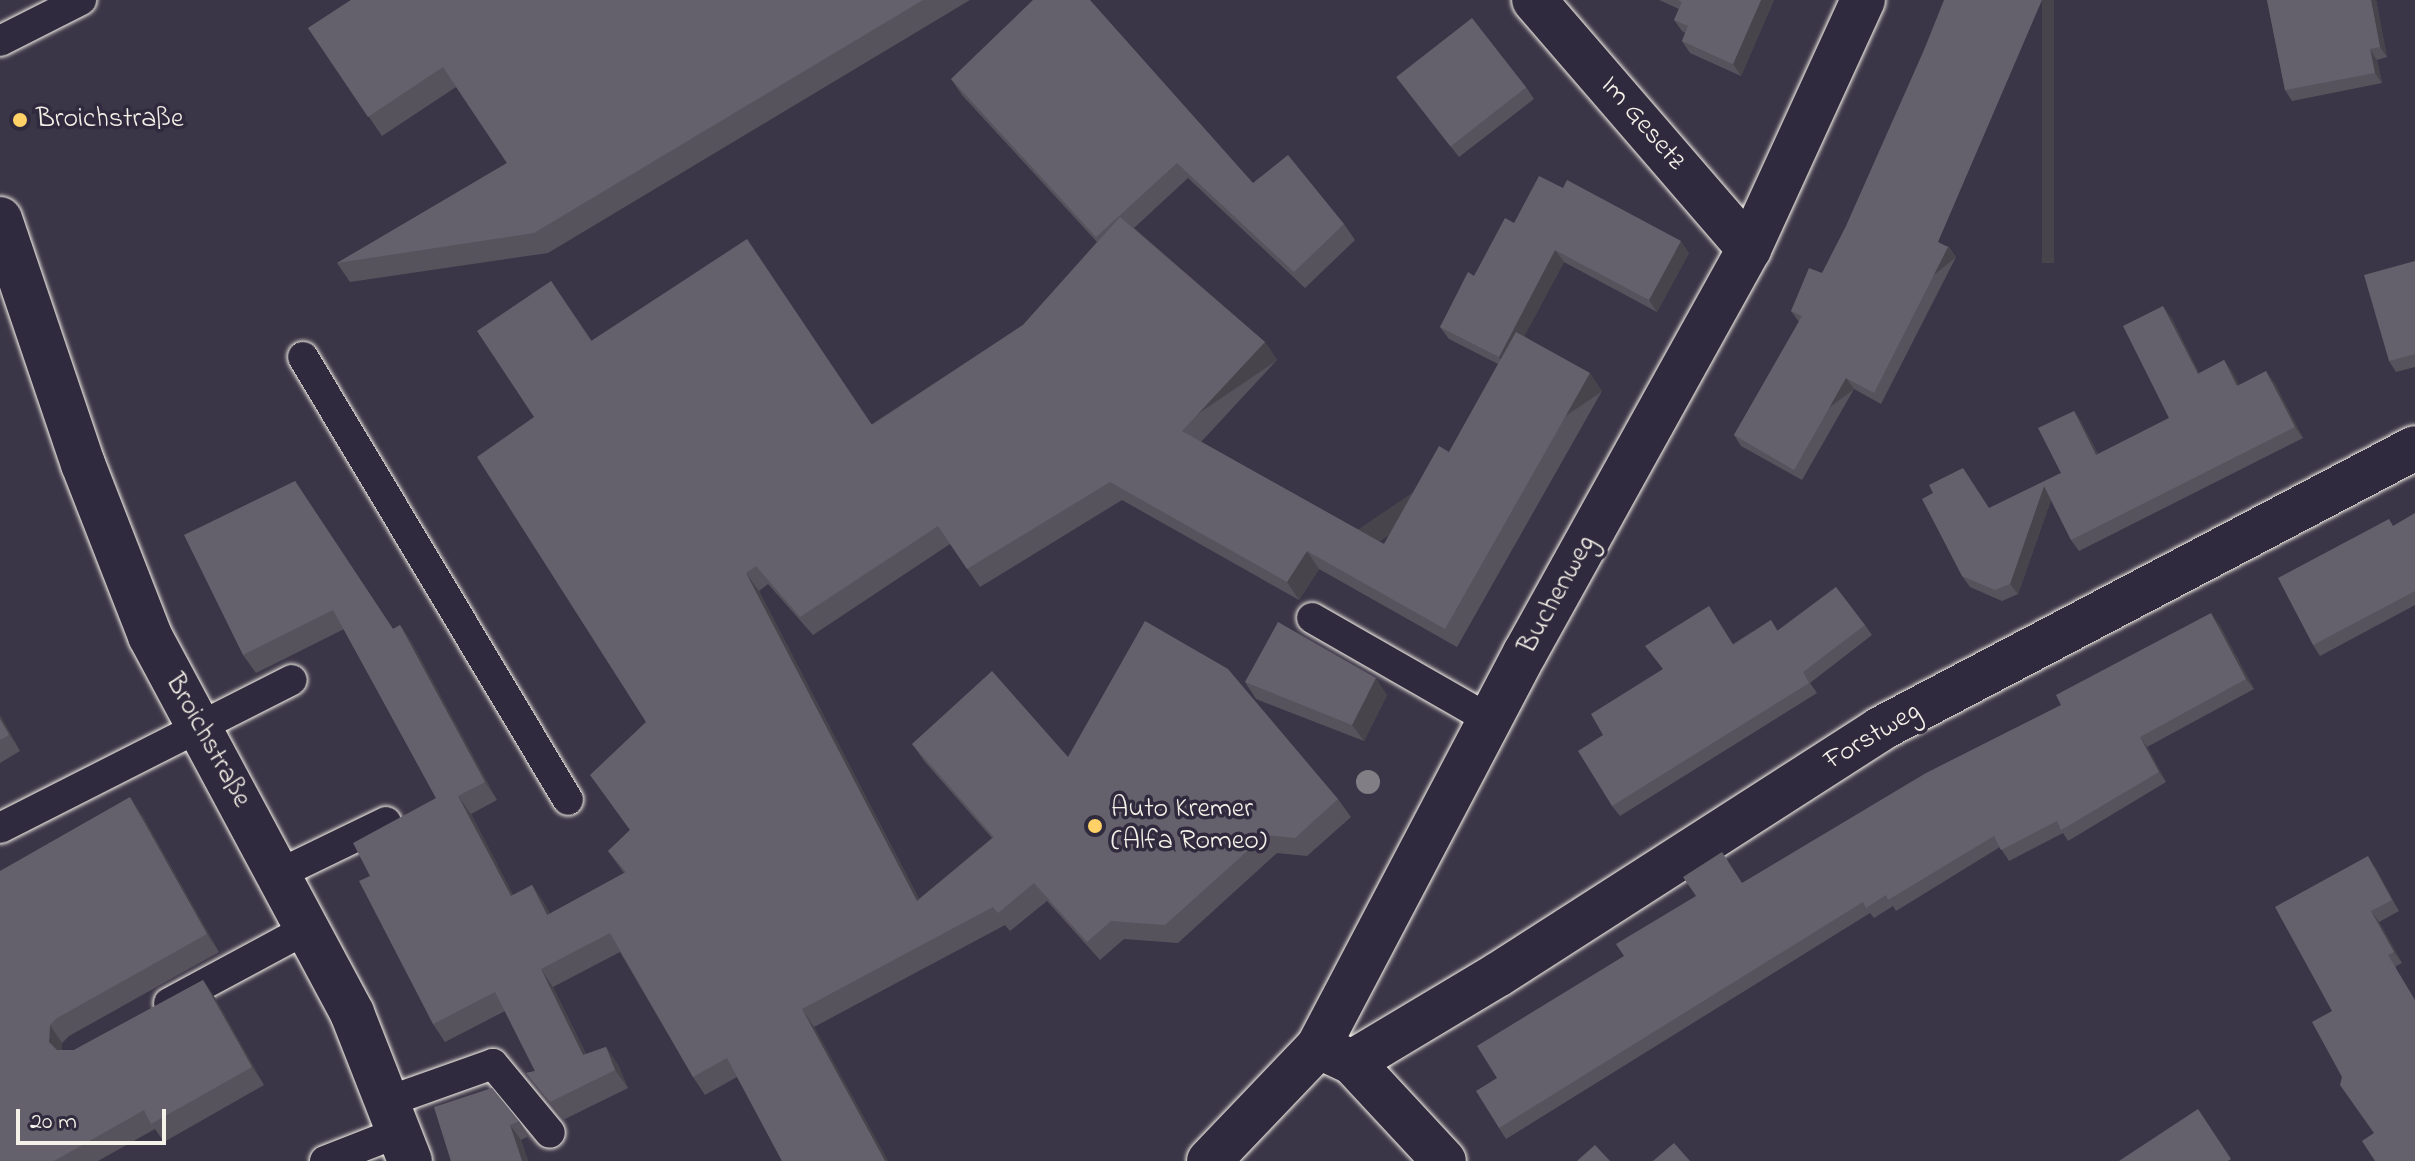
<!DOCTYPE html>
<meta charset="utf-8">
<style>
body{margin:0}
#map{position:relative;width:2415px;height:1161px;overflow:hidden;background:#3b3647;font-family:"Indie Flower",sans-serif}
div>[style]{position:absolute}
.roads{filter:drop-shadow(0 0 2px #f4f1e8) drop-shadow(0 0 2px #f4f1e8)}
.lane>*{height:30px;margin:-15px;padding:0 15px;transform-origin:15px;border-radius:15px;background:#2f2a3d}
.street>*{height:44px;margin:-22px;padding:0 22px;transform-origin:22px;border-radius:22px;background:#2f2a3d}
.trees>*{width:24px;height:24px;margin:-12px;border-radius:50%;background:#827e85}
.wall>*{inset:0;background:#57535d}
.shaded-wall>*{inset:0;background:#47444c;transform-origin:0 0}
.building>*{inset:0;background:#65616c;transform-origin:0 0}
.dots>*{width:22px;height:22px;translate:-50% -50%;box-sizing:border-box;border:4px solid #2f2a3d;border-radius:50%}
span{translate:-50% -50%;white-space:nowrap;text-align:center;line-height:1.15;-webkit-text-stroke:7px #2f2a3d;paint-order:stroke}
.poi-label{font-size:28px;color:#f4f1e8}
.left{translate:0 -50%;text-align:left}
.street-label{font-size:28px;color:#f4f1e8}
.scale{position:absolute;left:16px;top:1109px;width:150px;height:36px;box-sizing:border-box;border:4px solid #f4f1e8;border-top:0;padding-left:10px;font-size:24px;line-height:28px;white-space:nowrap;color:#f4f1e8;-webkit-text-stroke:6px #2f2a3d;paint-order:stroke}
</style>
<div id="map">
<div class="roads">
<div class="lane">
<i style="left:0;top:41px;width:91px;rotate:-26.8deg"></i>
<i style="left:303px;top:357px;width:516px;rotate:59.11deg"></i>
<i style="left:1312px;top:618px;width:205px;rotate:29.8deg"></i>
<i style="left:0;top:828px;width:327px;rotate:-26.9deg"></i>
<i style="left:279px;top:874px;width:119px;rotate:-25.9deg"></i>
<i style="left:169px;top:1003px;width:158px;rotate:-28.3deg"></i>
<i style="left:389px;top:1101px;width:110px;rotate:-19.6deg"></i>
<i style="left:493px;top:1064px;width:89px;rotate:50.4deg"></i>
<i style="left:325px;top:1161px;width:79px;rotate:-21.4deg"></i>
</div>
<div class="street">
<i style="left:1534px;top:0;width:329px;rotate:49.2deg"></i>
<i style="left:0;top:219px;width:259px;rotate:71.3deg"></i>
<i style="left:83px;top:464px;width:185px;rotate:68.7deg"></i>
<i style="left:150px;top:636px;width:428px;rotate:61.8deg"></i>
<i style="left:352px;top:1013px;width:159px;rotate:68.6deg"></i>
<i style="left:1328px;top:1051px;width:26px;rotate:25deg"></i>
<i style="left:1352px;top:1062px;width:135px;rotate:47.1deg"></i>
<i style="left:1352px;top:1062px;width:171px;rotate:-30.9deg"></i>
<i style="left:1499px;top:974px;width:453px;rotate:-32.7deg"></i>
<i style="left:1880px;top:729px;width:604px;rotate:-27.71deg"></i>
<i style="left:1209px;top:1161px;width:158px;rotate:-46.3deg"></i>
<i style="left:1318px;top:1047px;width:445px;rotate:-62.3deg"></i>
<i style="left:1525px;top:653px;width:462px;rotate:-61deg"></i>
<i style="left:1749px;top:249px;width:274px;rotate:-65.4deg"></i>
</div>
</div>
<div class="trees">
<i style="left:1368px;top:782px"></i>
</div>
<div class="wall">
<i style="clip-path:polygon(351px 0,970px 0,548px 253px,350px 282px,337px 263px,507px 163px,456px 87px,382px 136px,308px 28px)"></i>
<i style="clip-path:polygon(1659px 0,1774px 0,1741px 76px,1690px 53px,1682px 41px,1685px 33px,1682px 31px,1674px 20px,1679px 9px)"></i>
<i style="clip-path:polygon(2267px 0,2376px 0,2387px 57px,2377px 60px,2382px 83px,2292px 101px,2285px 90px)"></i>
<i style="clip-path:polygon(1396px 77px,1526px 87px,1534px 99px,1459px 157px)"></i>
<i style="clip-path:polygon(951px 79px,1253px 183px,1344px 224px,1355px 240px,1305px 288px,1188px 178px,1134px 228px,1265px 342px,1277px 360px,1201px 442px,1384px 544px,1449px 452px,1498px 364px,1449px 339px,1440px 327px,1474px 276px,1514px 223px,1689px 253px,1657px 312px,1564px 262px,1524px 336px,1602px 391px,1457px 647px,1319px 569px,1299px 600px,1122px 500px,980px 587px,950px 544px,813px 635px,768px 584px,759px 591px,919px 899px,992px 838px,925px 762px,912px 744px,1068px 757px,1338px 799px,1351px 817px,1307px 856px,1277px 853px,1178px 943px,1124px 939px,1100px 960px,1047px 901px,1010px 931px,1005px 925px,814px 1027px,888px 1161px,782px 1161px,737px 1077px,705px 1095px,693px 1077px,620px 952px,553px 987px,586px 1054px,606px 1047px,618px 1065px,628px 1088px,563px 1120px,539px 1091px,526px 1073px,535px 1071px,505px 1011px,445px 1042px,433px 1024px,370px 876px,436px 798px,344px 629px,256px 673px,243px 655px,295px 481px,393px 629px,400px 625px,412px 643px,497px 800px,471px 814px,513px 895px,532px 885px,544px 903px,550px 914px,624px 873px,608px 851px,630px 830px,646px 722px,534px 417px,551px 281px,592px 341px,872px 424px,1023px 325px,1097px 242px,962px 95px)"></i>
<i style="clip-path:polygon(1948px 246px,1956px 257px,1881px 404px,1854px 389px,1802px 480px,1741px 446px,1734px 435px,1799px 322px,1791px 311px)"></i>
<i style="clip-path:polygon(2415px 261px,2415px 367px,2396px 372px,2389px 361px)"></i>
<i style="clip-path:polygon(2171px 317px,2199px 373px,2224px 360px,2239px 385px,2274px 382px,2303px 438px,2079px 551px,2071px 540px,2051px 500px,2018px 594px,2002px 601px,1970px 587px,1962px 576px,1990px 508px,2061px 473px,2074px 411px,2081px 422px,2098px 454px,2169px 418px)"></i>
<i style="clip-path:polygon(2415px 513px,2415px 605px,2320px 656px,2313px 645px)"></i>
<i style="clip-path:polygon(1709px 606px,1733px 644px,1771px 620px,1778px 631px,1865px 625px,1872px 635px,1810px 683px,1817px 693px,1620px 816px,1612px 806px,1603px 735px,1662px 670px)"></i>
<i style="clip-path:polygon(2219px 624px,2254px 689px,2147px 747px,2166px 782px,2068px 841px,2063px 833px,2009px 861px,2000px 847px,1896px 911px,1893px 906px,1874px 918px,1870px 913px,1506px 1139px,1499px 1128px,1497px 1078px,1742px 883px)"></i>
<i style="clip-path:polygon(1245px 682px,1387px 695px,1364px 741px,1256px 699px)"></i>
<i style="clip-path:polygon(0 715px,20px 751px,0 763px)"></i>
<i style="clip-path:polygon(142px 815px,219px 952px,69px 1036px,62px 1043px,62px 1050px,74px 1050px,203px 980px,215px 998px,264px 1085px,164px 1142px,155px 1129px,98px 1161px,0 1161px,0 871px)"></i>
<i style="clip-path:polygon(2375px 867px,2399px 911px,2379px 922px,2402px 963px,2396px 966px,2374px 1133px,2342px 1077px,2332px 1011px)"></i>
<i style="clip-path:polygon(434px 1107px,519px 1121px,529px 1136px,521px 1140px,528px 1161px,451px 1161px)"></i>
</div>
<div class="shaded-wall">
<i style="clip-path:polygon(1761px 0,1774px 0,1741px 76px,1733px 64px)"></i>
<i style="left:2042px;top:0;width:12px;height:263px"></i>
<i style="clip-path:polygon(2371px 0,2376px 0,2387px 57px,2380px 47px)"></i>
<i style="clip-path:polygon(2370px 49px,2377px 60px,2382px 83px,2375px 73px)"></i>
<i style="clip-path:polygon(1681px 241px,1689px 253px,1657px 312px,1649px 300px)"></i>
<i style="left:1948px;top:247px;width:13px;height:164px;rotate:51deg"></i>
<i style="clip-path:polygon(1555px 250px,1564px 262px,1507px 369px,1499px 357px)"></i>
<i style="clip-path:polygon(2163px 306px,2171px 317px,2205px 385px,2198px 374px)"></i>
<i style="left:1265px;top:342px;width:22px;height:122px;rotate:56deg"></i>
<i style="clip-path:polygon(2224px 360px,2232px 371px,2245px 396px,2237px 386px)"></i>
<i style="clip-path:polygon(2266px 371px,2274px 382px,2303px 438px,2295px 427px)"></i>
<i style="left:1590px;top:373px;width:22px;height:294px;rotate:56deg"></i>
<i style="left:1846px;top:378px;width:14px;height:106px;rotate:54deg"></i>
<i style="clip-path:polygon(2074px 411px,2081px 422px,2104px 466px,2096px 455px)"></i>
<i style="clip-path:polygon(2044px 486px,2052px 497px,2018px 594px,2010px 584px)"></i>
<i style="clip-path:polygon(1307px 551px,1319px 569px,1299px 600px,1287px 582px)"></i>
<i style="clip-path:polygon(746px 573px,759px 591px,929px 919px,917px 901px)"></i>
<i style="clip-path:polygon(2211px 613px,2219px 624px,2254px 689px,2246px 679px)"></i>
<i style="clip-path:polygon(400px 625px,412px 643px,497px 800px,485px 782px)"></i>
<i style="clip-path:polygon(1376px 678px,1387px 695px,1364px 741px,1352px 725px)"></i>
<i style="clip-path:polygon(0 715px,20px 751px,0 719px)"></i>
<i style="clip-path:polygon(2140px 737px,2147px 747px,2166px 782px,2159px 772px)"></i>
<i style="clip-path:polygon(458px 796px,471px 814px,523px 914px,511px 896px)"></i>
<i style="clip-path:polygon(130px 797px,142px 815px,219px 952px,207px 934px)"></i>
<i style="clip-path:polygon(2368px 856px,2375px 867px,2399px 911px,2392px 900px)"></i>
<i style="clip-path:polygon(532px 885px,544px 903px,560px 933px,547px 915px)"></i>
<i style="clip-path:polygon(2371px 911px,2379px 922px,2402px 963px,2394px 952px)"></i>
<i style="clip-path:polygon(541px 969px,553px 987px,595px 1073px,583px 1055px)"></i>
<i style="clip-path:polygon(203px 980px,215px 998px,264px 1085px,252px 1067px)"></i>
<i style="clip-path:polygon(802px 1009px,814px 1027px,888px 1161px,885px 1161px)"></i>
<i style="clip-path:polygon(50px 1025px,62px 1043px,62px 1060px,49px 1042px)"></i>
<i style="clip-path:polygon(606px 1047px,618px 1065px,628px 1088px,615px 1070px)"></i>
<i style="clip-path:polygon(510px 1125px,521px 1140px,528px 1161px,522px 1161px)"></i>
</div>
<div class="building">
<i style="clip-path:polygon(351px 0,923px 0,534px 233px,337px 263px,507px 163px,443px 67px,368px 117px,308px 28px)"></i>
<i style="clip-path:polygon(1033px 0,1090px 0,1253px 183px,1288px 155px,1344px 224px,1294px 272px,1177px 163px,1096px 237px,951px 79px)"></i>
<i style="clip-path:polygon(1678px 0,1761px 0,1733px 64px,1682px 41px,1688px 26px,1674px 20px,1682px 2px)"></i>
<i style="clip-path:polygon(1944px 0,2042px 0,1938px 242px,1948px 247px,1874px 393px,1846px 378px,1794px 470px,1734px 435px,1802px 316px,1791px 311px,1809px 268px,1822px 273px,1846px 226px,1924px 50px)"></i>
<i style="clip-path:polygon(2267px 0,2371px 0,2380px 47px,2370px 49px,2375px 73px,2285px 90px)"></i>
<i style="left:1472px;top:18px;width:88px;height:96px;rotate:52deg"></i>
<i style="clip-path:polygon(1539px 176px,1563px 188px,1567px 180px,1681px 241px,1649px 300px,1555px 250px,1499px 357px,1440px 327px,1468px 272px,1474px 276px,1505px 218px,1514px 223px)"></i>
<i style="clip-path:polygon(1120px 217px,1265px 342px,1182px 431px,1384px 544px,1439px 446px,1449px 452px,1516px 332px,1590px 373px,1445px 629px,1307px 551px,1287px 582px,1110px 482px,967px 569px,938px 526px,800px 617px,756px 566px,746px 573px,917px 901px,994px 837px,912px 744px,992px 671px,1068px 757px,1145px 621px,1228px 669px,1338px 799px,1295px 838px,1265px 835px,1165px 925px,1111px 921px,1087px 942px,1034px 883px,998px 913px,993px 907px,802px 1009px,885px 1161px,782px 1161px,727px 1058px,693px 1077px,610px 933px,541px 969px,583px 1055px,606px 1047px,615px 1070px,550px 1102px,526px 1073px,535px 1071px,495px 992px,433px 1024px,359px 881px,370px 876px,353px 843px,436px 798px,333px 610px,243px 655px,184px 535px,295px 481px,393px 629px,400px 625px,485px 782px,458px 796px,511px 896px,532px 885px,547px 915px,626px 872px,608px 851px,630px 830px,590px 775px,646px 722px,477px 457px,534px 417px,477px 331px,551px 281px,591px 341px,747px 239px,872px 425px,1023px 325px)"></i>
<i style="clip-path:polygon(2415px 261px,2415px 354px,2389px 361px,2364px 275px)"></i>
<i style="clip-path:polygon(2163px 306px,2198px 374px,2224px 360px,2237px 386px,2266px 371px,2295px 427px,2071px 540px,2044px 486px,2010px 584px,1995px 590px,1962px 576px,1922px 499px,1933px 493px,1929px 485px,1963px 468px,1989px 508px,2061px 473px,2038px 428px,2074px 411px,2096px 455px,2169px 418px,2123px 326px)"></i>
<i style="clip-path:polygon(2415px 513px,2415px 591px,2313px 645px,2278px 578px,2389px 519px,2393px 526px)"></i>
<i style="clip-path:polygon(1836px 587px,1865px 625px,1803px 672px,1809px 683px,1612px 806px,1578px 751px,1603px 735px,1591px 714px,1663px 669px,1645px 646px,1709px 606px,1733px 645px,1771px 620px,1777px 631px)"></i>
<i style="clip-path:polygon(2211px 613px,2246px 679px,2140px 737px,2159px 772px,2061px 830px,2057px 821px,2001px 850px,1994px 836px,1888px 900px,1886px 895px,1866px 908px,1863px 902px,1499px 1128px,1476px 1091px,1497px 1078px,1477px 1046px,1624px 956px,1616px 944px,1696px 896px,1683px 877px,1722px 852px,1742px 883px,1926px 773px,2061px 705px,2056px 695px)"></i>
<i style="clip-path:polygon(1278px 622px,1376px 678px,1352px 725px,1245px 682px)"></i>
<i style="clip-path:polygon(0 719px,9px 735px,0 740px)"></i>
<i style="clip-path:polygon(130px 797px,207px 934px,57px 1018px,50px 1025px,49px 1042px,57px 1050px,74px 1050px,203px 980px,252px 1067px,151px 1124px,144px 1110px,54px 1161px,0 1161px,0 871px)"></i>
<i style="clip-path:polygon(2368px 856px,2392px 900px,2371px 911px,2394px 952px,2388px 955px,2415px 1000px,2415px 1161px,2375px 1161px,2362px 1141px,2374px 1133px,2340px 1085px,2342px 1077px,2312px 1022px,2332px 1011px,2275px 907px)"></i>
<i style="clip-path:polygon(492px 1088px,519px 1121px,510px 1125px,522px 1161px,451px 1161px,434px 1107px)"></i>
<i style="clip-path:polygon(2198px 1109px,2231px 1159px,2228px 1161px,2119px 1161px)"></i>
<i style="clip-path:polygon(1674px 1143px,1690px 1161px,1653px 1161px)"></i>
<i style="clip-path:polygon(1595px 1145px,1610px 1161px,1577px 1161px)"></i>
</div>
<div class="dots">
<i style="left:20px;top:120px;background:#ffd166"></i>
<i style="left:1095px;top:826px;background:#ffd166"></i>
</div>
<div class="poi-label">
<span class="left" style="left:36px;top:120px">Broichstraße</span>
<span class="left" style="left:1111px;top:826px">Auto Kremer<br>(Alfa Romeo)</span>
</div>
<div class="street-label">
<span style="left:1642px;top:124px;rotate:49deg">Im Gesetz</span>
<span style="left:1558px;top:595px;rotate:-61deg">Buchenweg</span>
<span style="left:1873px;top:737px;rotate:-31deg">Forstweg</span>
<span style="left:207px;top:741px;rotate:61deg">Broichstraße</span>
</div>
<div class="scale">20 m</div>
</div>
